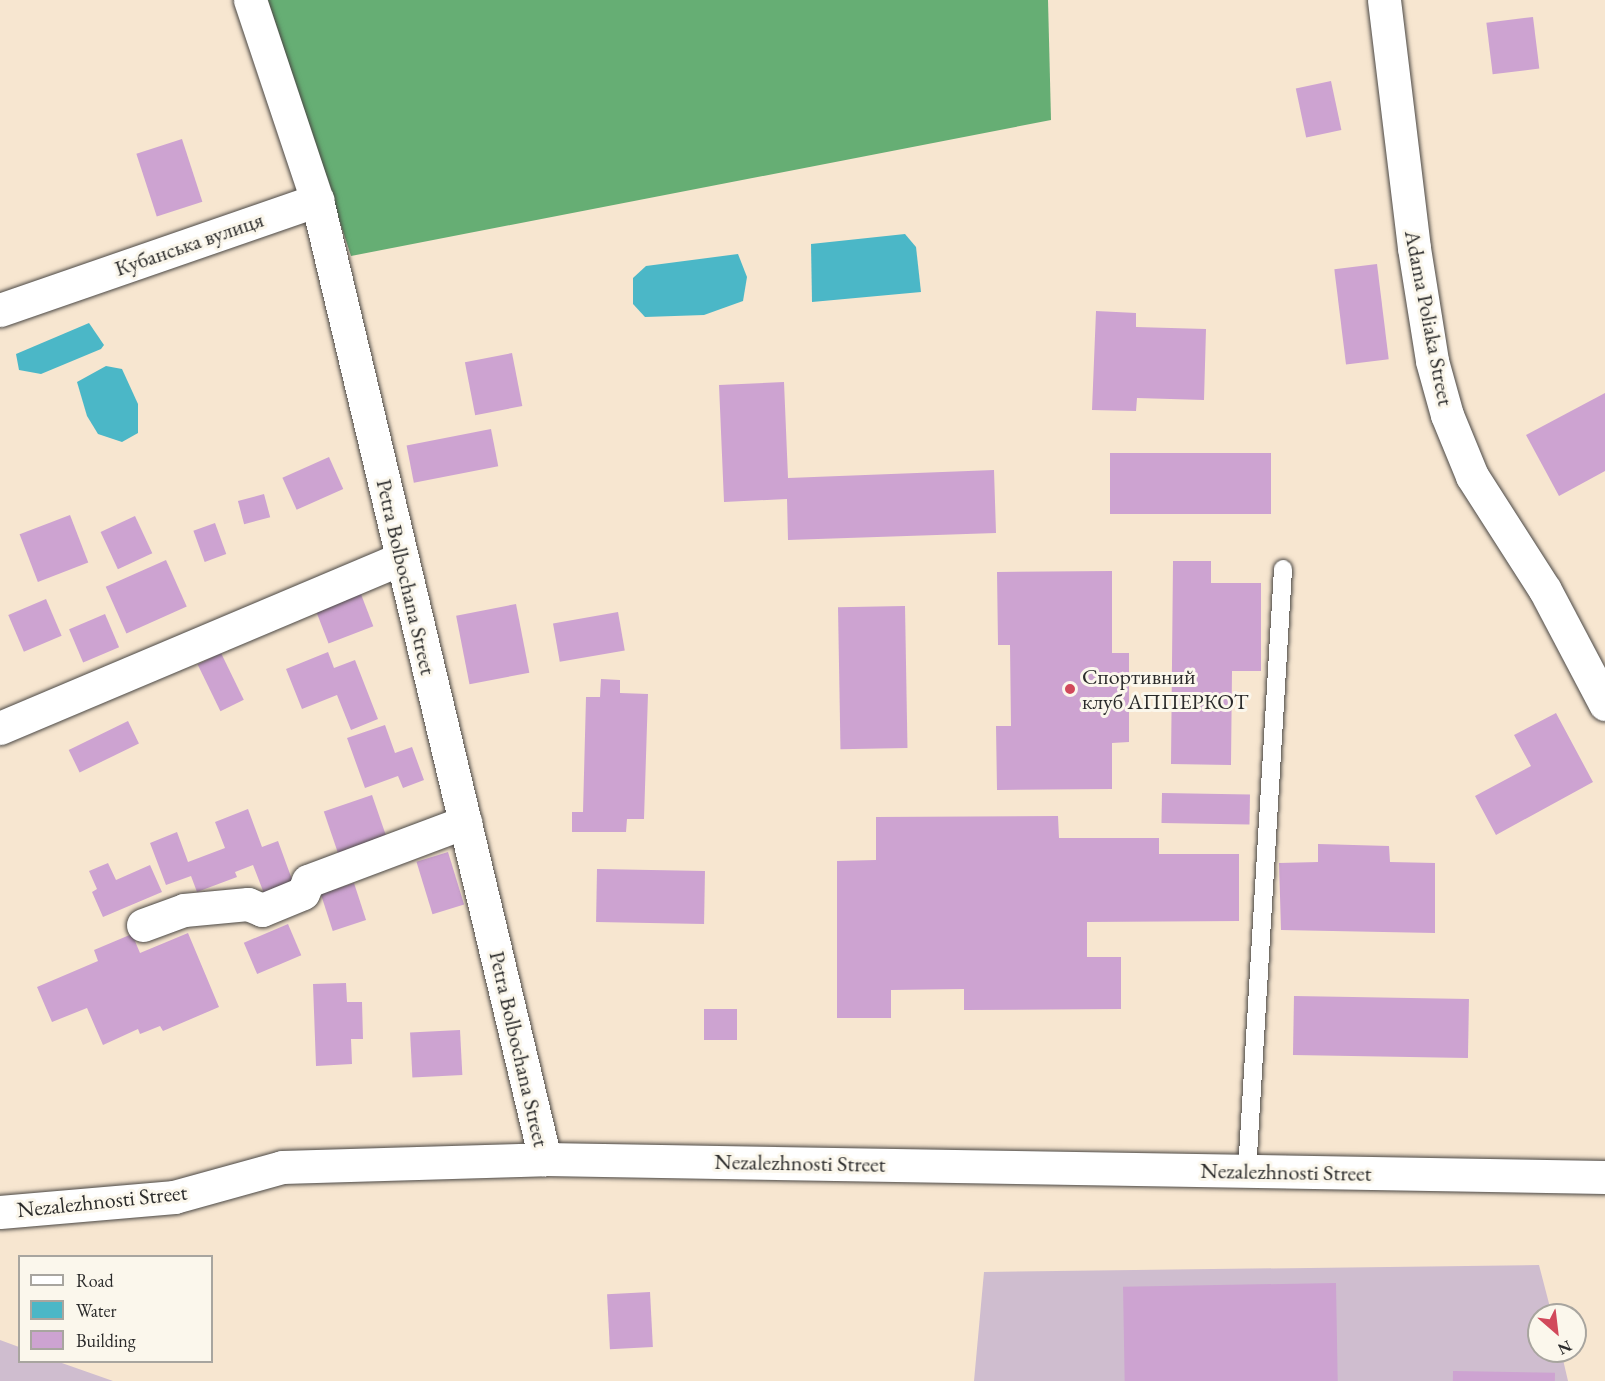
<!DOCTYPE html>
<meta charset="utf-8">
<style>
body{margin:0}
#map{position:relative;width:1605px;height:1381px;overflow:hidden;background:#f7e6d0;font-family:"EB Garamond",serif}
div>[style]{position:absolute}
.industrial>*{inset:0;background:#cfbdcf}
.forest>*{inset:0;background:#66ae74}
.water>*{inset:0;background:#4bb7c7}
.building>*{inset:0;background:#cda3d1;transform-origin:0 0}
.roads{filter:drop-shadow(0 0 2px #4a4744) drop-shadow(0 0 2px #4a4744)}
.lane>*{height:18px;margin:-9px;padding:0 9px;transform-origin:9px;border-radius:9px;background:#fff}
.street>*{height:33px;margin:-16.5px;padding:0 16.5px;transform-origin:16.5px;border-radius:16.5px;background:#fff}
.secondary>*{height:33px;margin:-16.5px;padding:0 16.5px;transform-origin:16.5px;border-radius:16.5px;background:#fff}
.dots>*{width:16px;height:16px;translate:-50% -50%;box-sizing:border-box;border:3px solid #fbf7ec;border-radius:50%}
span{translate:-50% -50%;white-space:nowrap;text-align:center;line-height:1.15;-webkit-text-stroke:6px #fbf7ec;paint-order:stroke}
.street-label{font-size:22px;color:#2b2b2b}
.poi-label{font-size:22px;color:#2b2b2b}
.left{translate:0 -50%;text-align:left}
.legend{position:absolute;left:18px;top:1255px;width:195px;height:108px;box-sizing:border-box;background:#fbf7ec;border:2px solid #a8a59f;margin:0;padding:8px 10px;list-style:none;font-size:18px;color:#2b2b2b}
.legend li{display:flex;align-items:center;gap:12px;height:30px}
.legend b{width:30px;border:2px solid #a8a59f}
.north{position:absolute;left:1527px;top:1303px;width:60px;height:60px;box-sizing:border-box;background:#fbf7ec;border:2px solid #a8a59f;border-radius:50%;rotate:152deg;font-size:16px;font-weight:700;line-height:24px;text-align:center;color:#2b2b2b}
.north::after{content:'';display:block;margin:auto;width:21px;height:27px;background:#d1495b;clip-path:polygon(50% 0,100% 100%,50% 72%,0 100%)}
</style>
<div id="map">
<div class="industrial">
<i style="clip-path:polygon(1539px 1265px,1552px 1315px,1539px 1315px,1539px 1351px,1561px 1351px,1568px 1381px,974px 1381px,984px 1272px)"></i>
<i style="clip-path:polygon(0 1340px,19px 1347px,20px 1362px,59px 1362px,113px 1381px,0 1381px)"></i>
</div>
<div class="forest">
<i style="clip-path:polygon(268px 0,1048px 0,1051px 120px,351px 256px)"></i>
</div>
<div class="water">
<i style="clip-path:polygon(905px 234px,916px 247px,921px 292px,812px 302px,811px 244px)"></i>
<i style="clip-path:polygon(738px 254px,747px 277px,743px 301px,704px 315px,645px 317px,633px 304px,633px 278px,646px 266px)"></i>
<i style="clip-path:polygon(89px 323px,104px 345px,101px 349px,41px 374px,19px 370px,16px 354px)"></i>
<i style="clip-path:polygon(106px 366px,122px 369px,138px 404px,138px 433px,122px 442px,98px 434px,87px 416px,77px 382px)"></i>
</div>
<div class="building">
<i style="left:1533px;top:17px;width:52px;height:47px;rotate:83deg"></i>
<i style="left:1331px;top:81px;width:50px;height:36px;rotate:78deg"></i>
<i style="left:182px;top:139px;width:66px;height:48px;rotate:72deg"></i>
<i style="left:1377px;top:264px;width:96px;height:43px;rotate:83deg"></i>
<i style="clip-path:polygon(1096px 311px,1136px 313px,1136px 327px,1206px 329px,1204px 400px,1137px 398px,1136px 411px,1092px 410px)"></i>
<i style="left:512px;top:353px;width:54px;height:48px;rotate:79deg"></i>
<i style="clip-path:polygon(784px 382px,788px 478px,994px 470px,996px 533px,788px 540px,787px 499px,724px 502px,719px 385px)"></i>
<i style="clip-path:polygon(1605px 393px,1605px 471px,1559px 496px,1526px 435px)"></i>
<i style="left:491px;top:429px;width:38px;height:86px;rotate:79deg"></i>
<i style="left:1110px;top:453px;width:161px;height:61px"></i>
<i style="left:329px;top:457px;width:35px;height:51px;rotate:66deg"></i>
<i style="left:264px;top:494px;width:24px;height:27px;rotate:75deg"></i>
<i style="left:70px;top:515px;width:51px;height:54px;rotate:69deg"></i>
<i style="left:135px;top:516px;width:41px;height:38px;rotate:65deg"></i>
<i style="left:215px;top:523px;width:33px;height:23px;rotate:70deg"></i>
<i style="left:166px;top:560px;width:51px;height:66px;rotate:66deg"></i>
<i style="clip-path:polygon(1173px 561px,1211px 561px,1211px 583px,1261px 583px,1261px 671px,1232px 671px,1231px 765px,1171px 764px)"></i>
<i style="clip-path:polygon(1112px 571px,1112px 653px,1129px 653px,1129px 742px,1112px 743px,1112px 789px,997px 790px,996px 726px,1011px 726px,1010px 645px,998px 645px,997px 572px)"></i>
<i style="left:359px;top:589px;width:40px;height:48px;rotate:69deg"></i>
<i style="left:46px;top:599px;width:40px;height:41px;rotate:67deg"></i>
<i style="left:516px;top:604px;width:70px;height:61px;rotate:79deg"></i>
<i style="left:905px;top:606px;width:142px;height:67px;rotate:89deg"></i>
<i style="left:618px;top:612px;width:39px;height:66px;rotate:80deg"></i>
<i style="left:105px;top:614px;width:36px;height:39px;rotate:67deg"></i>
<i style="clip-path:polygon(328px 652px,334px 668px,355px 660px,378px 719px,351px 730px,337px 695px,302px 709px,286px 669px)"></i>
<i style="left:221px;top:653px;width:52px;height:26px;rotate:64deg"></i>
<i style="clip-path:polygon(601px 679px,620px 680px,620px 693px,648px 694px,644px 819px,627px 819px,626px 832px,572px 832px,572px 812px,583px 812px,586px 697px,600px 697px)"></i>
<i style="clip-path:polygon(1556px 713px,1593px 782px,1496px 835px,1475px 796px,1531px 766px,1514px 735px)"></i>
<i style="left:128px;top:721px;width:25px;height:66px;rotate:64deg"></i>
<i style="clip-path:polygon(385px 725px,395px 753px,412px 747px,424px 780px,403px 788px,398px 776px,365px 788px,347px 738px)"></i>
<i style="left:1162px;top:793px;width:88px;height:30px;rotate:1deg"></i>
<i style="left:372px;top:795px;width:50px;height:51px;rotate:71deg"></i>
<i style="clip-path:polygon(248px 809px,262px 847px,278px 841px,294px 885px,265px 896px,253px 865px,235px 872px,237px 877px,197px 892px,191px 876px,166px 885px,150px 843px,177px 832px,188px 862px,225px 848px,215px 822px)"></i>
<i style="clip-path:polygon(1058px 816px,1059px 838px,1159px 838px,1159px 854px,1239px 854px,1239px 921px,1087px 922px,1087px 957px,1121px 957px,1121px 1009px,964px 1010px,964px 989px,891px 990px,891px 1018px,837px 1018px,837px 861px,876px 860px,876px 817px)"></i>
<i style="clip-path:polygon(1318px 844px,1389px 846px,1390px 862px,1435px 863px,1435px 933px,1281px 930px,1279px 863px,1318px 862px)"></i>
<i style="left:448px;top:852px;width:55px;height:33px;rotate:73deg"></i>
<i style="clip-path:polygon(108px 863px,116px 880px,150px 865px,162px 892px,103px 917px,92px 892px,97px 889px,89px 871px)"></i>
<i style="left:597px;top:869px;width:108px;height:53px;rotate:1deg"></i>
<i style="left:354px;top:883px;width:39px;height:35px;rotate:72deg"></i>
<i style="left:288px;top:924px;width:34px;height:48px;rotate:67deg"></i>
<i style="clip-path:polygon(188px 933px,219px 1007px,163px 1031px,160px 1026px,140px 1034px,138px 1029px,103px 1045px,87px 1008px,52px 1022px,37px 987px,98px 961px,94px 950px,132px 934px,140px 953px)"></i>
<i style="clip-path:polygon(346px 983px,347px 1002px,362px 1002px,363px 1039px,351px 1039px,352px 1064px,316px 1066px,313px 984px)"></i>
<i style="left:1294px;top:996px;width:175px;height:59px;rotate:1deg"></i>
<i style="left:704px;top:1009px;width:33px;height:31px"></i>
<i style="left:460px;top:1030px;width:45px;height:50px;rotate:87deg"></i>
<i style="left:1336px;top:1283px;width:98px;height:213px;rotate:89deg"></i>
<i style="left:650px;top:1292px;width:55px;height:43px;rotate:87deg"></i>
<i style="left:1453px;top:1371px;width:102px;height:10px;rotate:1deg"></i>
</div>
<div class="roads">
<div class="lane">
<i style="left:1247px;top:1172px;width:604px;rotate:-86.58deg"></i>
</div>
<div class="street">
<i style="left:250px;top:0;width:211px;rotate:71.5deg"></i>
<i style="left:317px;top:200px;width:986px;rotate:76.63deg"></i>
<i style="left:1384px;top:0;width:250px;rotate:83.1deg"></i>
<i style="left:1414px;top:248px;width:114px;rotate:80.9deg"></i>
<i style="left:1432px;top:361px;width:56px;rotate:74.5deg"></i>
<i style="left:1447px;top:415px;width:66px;rotate:67.7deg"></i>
<i style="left:1472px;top:476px;width:135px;rotate:57.4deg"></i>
<i style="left:1545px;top:590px;width:129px;rotate:62.2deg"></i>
<i style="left:0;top:310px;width:336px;rotate:-19.1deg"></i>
<i style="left:0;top:728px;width:435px;rotate:-22.9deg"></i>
<i style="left:143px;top:925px;width:44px;rotate:-20.1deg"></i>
<i style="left:184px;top:910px;width:64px;rotate:-5.4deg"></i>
<i style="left:248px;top:904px;width:15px;rotate:23deg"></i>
<i style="left:262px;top:910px;width:44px;rotate:-22.5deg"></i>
<i style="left:303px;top:893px;width:13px;rotate:-67deg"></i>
<i style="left:308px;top:881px;width:168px;rotate:-20.6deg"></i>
</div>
<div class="secondary">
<i style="left:0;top:1212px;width:175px;rotate:-4.9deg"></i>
<i style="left:174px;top:1197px;width:112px;rotate:-15.5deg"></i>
<i style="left:282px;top:1167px;width:263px;rotate:-1.7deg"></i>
<i style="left:545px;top:1159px;width:1060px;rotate:0.97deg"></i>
</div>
</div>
<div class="dots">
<i style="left:1070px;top:689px;background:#d1495b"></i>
</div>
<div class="street-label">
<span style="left:189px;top:244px;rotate:-19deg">Кубанська вулиця</span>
<span style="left:1429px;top:318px;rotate:79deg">Adama Poliaka Street</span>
<span style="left:406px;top:577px;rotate:77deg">Petra Bolbochana Street</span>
<span style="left:519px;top:1049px;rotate:77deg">Petra Bolbochana Street</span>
<span style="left:800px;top:1163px;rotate:1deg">Nezalezhnosti Street</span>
<span style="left:1286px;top:1172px;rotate:1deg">Nezalezhnosti Street</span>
<span style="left:102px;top:1201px;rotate:-6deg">Nezalezhnosti Street</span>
</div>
<div class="poi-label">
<span class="left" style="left:1082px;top:689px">Спортивний<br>клуб АППЕРКОТ</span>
</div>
<ul class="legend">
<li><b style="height:8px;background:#fff"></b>Road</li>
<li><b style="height:16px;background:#4bb7c7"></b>Water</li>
<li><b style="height:16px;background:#cda3d1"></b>Building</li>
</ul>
<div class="north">N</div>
</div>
